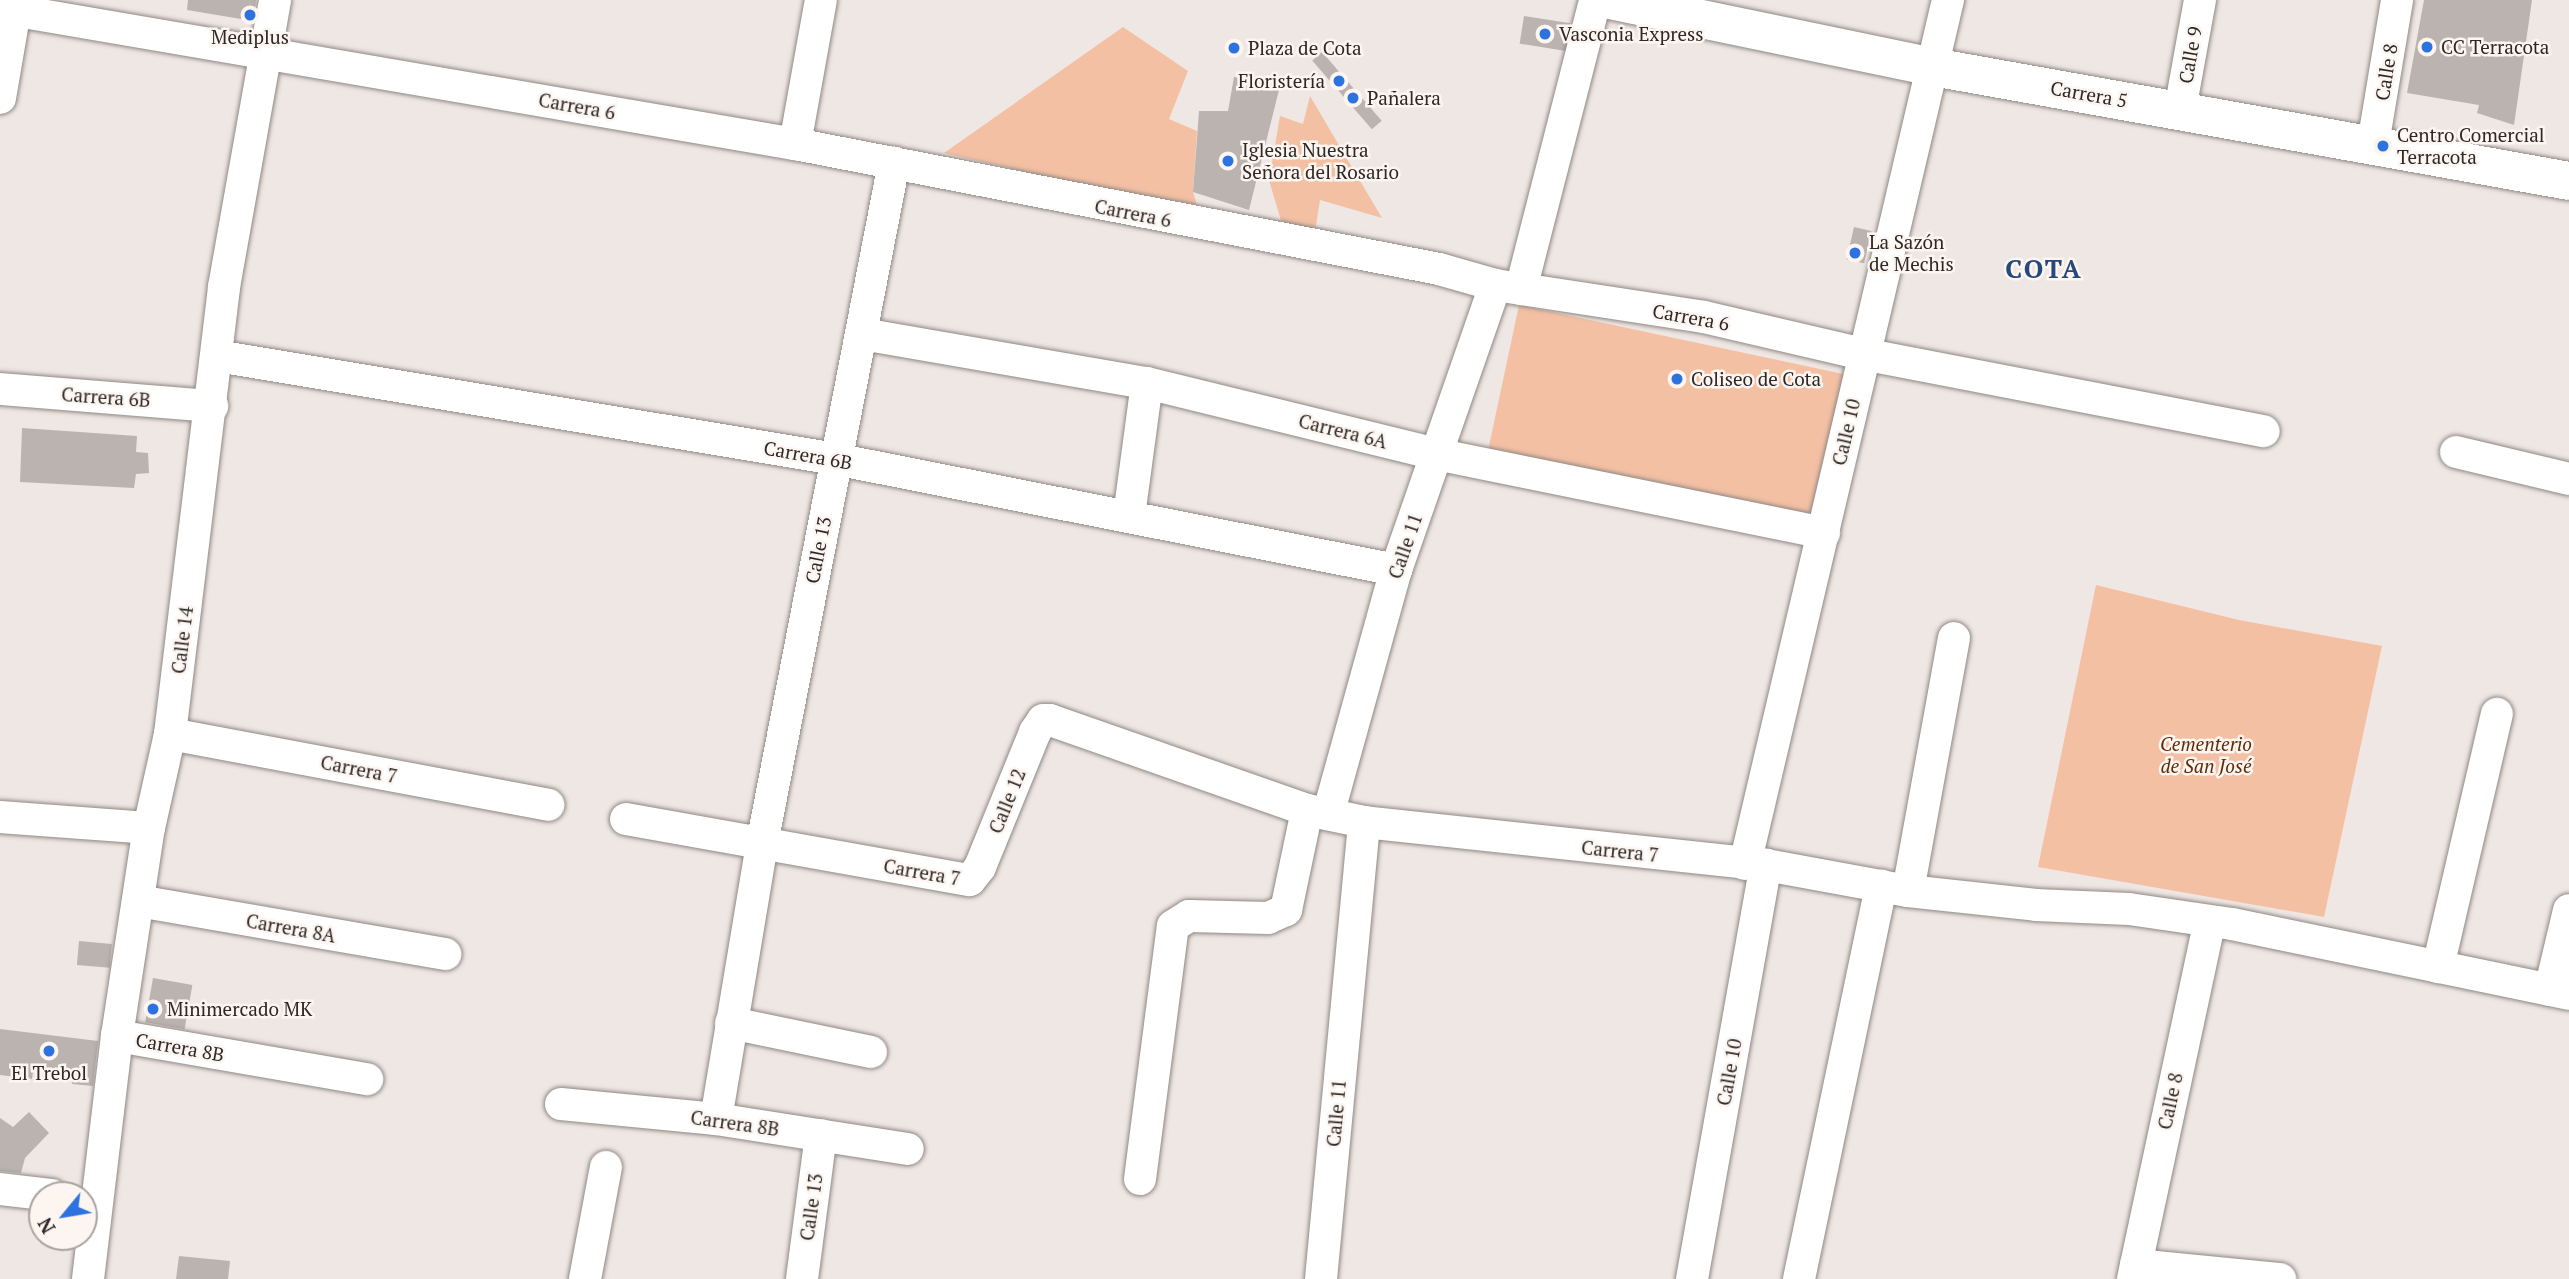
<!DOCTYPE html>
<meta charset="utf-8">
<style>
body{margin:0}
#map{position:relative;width:2569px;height:1279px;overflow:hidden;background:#efe7e3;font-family:"PT Serif",serif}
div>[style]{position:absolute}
.green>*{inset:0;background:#f4c0a4;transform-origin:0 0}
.building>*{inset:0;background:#bbb3b0;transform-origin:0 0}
.roads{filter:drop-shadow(0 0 2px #8f8884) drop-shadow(0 0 2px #8f8884)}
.minor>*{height:32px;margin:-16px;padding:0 16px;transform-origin:16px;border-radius:16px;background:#fff}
.major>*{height:38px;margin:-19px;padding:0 19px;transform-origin:19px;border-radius:19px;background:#fff}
.dots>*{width:19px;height:19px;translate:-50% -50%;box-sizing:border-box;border:4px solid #fdf5f0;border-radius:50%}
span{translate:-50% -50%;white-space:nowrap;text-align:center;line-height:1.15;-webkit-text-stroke:5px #fdf5f0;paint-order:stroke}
.poi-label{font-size:19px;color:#2b2827}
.left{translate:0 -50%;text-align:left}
.right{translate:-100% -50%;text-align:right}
.street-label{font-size:19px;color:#2b2827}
.park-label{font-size:19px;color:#5f2c0b;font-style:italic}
.district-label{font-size:26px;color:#25487e;font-weight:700;letter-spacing:2px}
.north{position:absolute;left:28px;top:1181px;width:70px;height:70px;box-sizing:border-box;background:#fdf5f0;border:2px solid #a9a3a0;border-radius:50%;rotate:240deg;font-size:19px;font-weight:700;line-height:28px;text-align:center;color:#2b2827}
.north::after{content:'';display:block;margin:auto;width:24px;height:32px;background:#2d73e0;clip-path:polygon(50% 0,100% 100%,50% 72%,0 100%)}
</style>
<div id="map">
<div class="green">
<i style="clip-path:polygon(1123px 27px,1188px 71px,1169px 119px,1197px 131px,1193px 192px,1199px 212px,944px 153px)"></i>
<i style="clip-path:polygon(1310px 96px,1382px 218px,1320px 200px,1315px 232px,1282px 224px,1269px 180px,1280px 116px,1303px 124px)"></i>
<i style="left:1519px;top:305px;width:335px;height:148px;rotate:12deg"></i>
<i style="clip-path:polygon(2096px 585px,2239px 620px,2382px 646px,2324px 917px,2038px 867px)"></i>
</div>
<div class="building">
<i style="clip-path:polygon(188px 0,256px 0,253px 21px,187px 10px)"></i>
<i style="clip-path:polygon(2424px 0,2532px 0,2514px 125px,2477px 113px,2479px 105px,2407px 93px)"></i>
<i style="left:1524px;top:16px;width:47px;height:28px;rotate:9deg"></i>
<i style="left:1322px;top:52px;width:91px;height:13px;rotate:49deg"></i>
<i style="clip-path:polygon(1234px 77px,1280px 86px,1249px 210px,1193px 192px,1199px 111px,1228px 111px)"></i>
<i style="left:1854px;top:227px;width:18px;height:33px;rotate:13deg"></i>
<i style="clip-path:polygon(22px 428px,137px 436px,136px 452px,148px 453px,149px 473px,136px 474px,134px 488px,20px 482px)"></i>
<i style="left:79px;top:941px;width:33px;height:24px;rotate:5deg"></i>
<i style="left:153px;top:978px;width:40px;height:45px;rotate:10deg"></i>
<i style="clip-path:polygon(0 1029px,98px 1041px,93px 1086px,72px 1084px,73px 1077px,33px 1072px,32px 1079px,0 1075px)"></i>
<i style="clip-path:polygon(29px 1112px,49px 1133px,25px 1158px,21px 1173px,0 1171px,0 1118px,13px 1127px)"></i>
<i style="clip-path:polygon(179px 1256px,230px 1261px,228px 1279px,176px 1279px)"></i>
</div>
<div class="roads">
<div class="minor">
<i style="left:0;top:8px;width:807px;rotate:9.71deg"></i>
<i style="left:795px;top:144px;width:656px;rotate:10.98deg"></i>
<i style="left:1439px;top:269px;width:58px;rotate:15.9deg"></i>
<i style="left:1495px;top:285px;width:211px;rotate:8.7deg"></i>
<i style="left:1704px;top:317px;width:163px;rotate:13.1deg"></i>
<i style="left:1863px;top:354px;width:408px;rotate:10.9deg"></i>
<i style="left:0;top:98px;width:89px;rotate:-80.3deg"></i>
<i style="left:2180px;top:110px;width:112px;rotate:-79.7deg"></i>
<i style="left:795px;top:144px;width:146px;rotate:-79.8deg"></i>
<i style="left:2373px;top:144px;width:146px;rotate:-80.5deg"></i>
<i style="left:1521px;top:289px;width:298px;rotate:-75.6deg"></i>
<i style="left:862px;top:334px;width:289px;rotate:9.8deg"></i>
<i style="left:1147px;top:383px;width:298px;rotate:13.8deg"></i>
<i style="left:1436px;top:454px;width:396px;rotate:11.5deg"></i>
<i style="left:217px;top:356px;width:627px;rotate:9.46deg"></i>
<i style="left:835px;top:459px;width:572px;rotate:11.19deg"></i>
<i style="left:0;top:389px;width:213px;rotate:4.6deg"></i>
<i style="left:2456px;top:452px;width:116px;rotate:13.4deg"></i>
<i style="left:1129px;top:516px;width:134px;rotate:-82.3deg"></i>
<i style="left:170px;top:734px;width:385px;rotate:10.6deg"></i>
<i style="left:1329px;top:811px;width:250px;rotate:-74.5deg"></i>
<i style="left:1396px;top:570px;width:302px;rotate:-70.8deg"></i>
<i style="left:0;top:817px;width:149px;rotate:4.2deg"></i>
<i style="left:626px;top:819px;width:349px;rotate:10.1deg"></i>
<i style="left:970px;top:880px;width:16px;rotate:-52deg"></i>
<i style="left:980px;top:867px;width:146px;rotate:-67.8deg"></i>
<i style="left:1035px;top:732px;width:14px;rotate:-56deg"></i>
<i style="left:1043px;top:720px;width:7px"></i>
<i style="left:1050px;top:720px;width:272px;rotate:19.3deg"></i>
<i style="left:1307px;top:810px;width:58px;rotate:11.9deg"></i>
<i style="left:1364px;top:822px;width:404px;rotate:6.1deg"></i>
<i style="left:1766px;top:865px;width:144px;rotate:10.4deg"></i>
<i style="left:1908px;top:891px;width:129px;rotate:6.2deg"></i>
<i style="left:2036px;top:905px;width:93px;rotate:2.5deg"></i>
<i style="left:2129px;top:909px;width:104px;rotate:8.3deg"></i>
<i style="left:2232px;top:924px;width:344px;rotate:11.7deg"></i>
<i style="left:1745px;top:864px;width:888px;rotate:-76.78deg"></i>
<i style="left:1908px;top:891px;width:257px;rotate:-79.7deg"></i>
<i style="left:138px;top:901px;width:312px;rotate:9.8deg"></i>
<i style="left:2438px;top:967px;width:260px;rotate:-76.9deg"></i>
<i style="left:2550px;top:990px;width:82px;rotate:-76.6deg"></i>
<i style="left:731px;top:1023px;width:143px;rotate:11.7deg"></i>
<i style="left:117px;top:1036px;width:254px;rotate:9.8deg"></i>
<i style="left:561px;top:1104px;width:156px;rotate:5.5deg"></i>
<i style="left:716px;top:1119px;width:194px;rotate:8.9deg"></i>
<i style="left:716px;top:1119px;width:279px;rotate:-80.5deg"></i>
<i style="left:762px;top:844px;width:694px;rotate:-79.03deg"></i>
<i style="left:1140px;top:1179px;width:255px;rotate:-82.6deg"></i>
<i style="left:1173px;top:926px;width:19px;rotate:-32deg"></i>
<i style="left:1189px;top:916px;width:79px;rotate:1.5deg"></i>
<i style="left:1268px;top:918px;width:20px;rotate:-24deg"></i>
<i style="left:1286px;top:910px;width:102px;rotate:-78.1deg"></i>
<i style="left:0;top:1189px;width:52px;rotate:6.6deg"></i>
<i style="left:2136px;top:1265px;width:145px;rotate:5.6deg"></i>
<i style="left:88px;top:1279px;width:245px;rotate:-83.2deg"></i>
<i style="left:117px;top:1036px;width:210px;rotate:-81.3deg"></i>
<i style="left:149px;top:828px;width:96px;rotate:-77.4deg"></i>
<i style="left:170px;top:734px;width:450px;rotate:-83.1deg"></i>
<i style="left:224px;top:287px;width:291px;rotate:-79.9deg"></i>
<i style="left:585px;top:1279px;width:114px;rotate:-79.4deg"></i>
<i style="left:802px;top:1279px;width:145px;rotate:-82.5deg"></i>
<i style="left:1321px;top:1279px;width:459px;rotate:-84.6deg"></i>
<i style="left:1692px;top:1279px;width:421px;rotate:-79.9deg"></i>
<i style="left:1799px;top:1279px;width:402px;rotate:-78.2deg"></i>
<i style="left:2133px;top:1279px;width:363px;rotate:-77.9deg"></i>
</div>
<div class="major">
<i style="left:1610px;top:0;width:330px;rotate:11.7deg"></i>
<i style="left:1933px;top:67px;width:646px;rotate:10.16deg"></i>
</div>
</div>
<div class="dots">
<i style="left:250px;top:15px;background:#2d73e0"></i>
<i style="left:1545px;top:34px;background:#2d73e0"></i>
<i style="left:2427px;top:47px;background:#2d73e0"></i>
<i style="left:1234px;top:48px;background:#2d73e0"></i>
<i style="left:1339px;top:81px;background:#2d73e0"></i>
<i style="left:1353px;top:98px;background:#2d73e0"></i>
<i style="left:2383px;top:146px;background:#2d73e0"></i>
<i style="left:1228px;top:161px;background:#2d73e0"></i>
<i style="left:1855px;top:253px;background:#2d73e0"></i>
<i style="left:1677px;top:379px;background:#2d73e0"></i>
<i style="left:153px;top:1009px;background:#2d73e0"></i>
<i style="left:49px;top:1051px;background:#2d73e0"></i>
</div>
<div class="poi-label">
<span class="left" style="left:1559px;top:34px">Vasconia Express</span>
<span style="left:250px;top:37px">Mediplus</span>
<span class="left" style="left:2441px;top:47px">CC Terracota</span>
<span class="left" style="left:1248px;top:48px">Plaza de Cota</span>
<span class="right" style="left:1325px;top:81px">Floristería</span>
<span class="left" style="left:1367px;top:98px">Pañalera</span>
<span class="left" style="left:2397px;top:146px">Centro Comercial<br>Terracota</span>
<span class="left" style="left:1242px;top:161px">Iglesia Nuestra<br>Señora del Rosario</span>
<span class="left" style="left:1869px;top:253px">La Sazón<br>de Mechis</span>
<span class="left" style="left:1691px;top:379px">Coliseo de Cota</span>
<span class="left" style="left:167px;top:1009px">Minimercado MK</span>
<span style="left:49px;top:1073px">El Trebol</span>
</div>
<div class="street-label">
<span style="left:2190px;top:55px;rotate:-80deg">Calle 9</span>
<span style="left:2386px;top:72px;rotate:-81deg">Calle 8</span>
<span style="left:2089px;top:94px;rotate:10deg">Carrera 5</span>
<span style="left:577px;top:106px;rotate:10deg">Carrera 6</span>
<span style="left:1133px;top:213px;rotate:11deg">Carrera 6</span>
<span style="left:1691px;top:317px;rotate:10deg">Carrera 6</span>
<span style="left:106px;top:397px;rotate:4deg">Carrera 6B</span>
<span style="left:1343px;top:431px;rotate:14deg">Carrera 6A</span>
<span style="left:1846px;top:432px;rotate:-77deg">Calle 10</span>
<span style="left:808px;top:455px;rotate:10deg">Carrera 6B</span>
<span style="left:1405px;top:546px;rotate:-71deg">Calle 11</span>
<span style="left:818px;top:550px;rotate:-79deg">Calle 13</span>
<span style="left:182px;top:640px;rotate:-83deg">Calle 14</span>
<span style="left:359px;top:769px;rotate:11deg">Carrera 7</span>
<span style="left:1007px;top:801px;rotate:-68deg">Calle 12</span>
<span style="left:1620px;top:851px;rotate:6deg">Carrera 7</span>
<span style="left:922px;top:872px;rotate:10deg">Carrera 7</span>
<span style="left:291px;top:928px;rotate:10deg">Carrera 8A</span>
<span style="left:180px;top:1047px;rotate:10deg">Carrera 8B</span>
<span style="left:1729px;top:1072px;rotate:-80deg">Calle 10</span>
<span style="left:2170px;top:1101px;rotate:-78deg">Calle 8</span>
<span style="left:1336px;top:1113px;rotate:-85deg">Calle 11</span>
<span style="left:735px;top:1123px;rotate:8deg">Carrera 8B</span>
<span style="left:811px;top:1207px;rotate:-82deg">Calle 13</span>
</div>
<div class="park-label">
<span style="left:2206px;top:755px">Cementerio<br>de San José</span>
</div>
<div class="district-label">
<span style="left:2044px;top:269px">COTA</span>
</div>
<div class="north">N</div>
</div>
